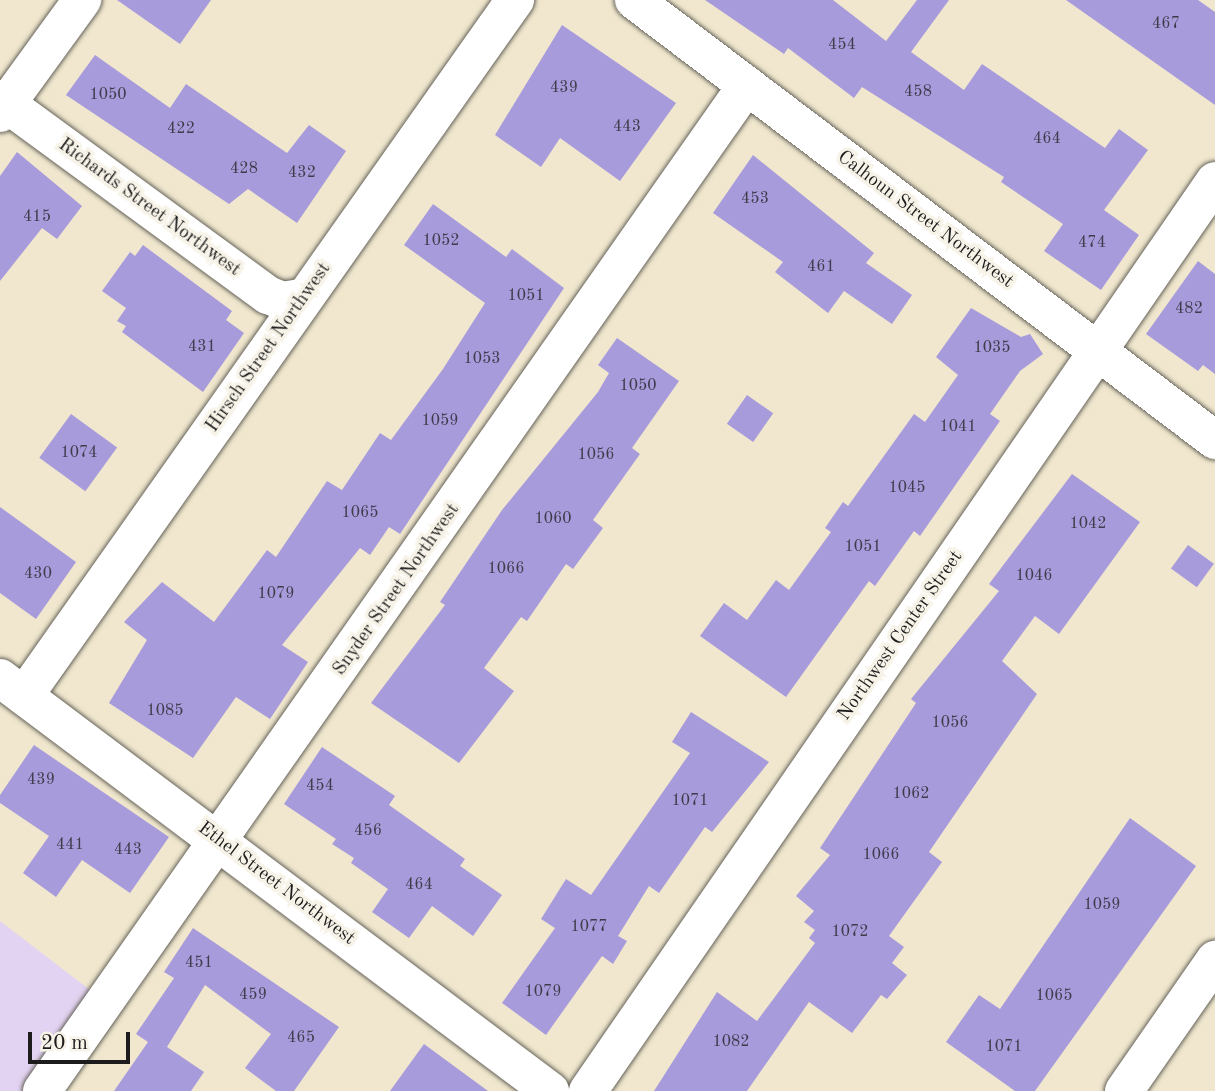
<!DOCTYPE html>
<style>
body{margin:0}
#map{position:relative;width:1215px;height:1091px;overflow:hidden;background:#f0e7ce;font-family:"Old Standard TT",serif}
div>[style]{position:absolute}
.built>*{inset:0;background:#e3d3f2}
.building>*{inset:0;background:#a89bdb;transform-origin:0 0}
.roads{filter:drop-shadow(0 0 2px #66635a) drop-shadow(0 0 2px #66635a)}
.minor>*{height:38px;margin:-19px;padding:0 19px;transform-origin:19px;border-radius:19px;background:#fff}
span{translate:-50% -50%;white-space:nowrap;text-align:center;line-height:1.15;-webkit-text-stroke:7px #f7f3e8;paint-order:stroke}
.number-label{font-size:16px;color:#3f3c4c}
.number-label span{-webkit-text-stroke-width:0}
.street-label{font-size:19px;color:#1c1c1c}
.scale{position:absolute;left:28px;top:1032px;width:102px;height:32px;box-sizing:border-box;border:4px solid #1c1c1c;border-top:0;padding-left:9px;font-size:21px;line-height:24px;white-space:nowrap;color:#1c1c1c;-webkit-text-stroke:5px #f7f3e8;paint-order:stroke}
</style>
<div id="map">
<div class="built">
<i style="clip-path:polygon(0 921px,116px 1010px,58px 1091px,0 1091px)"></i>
</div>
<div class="building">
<i style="clip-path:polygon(117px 0,211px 0,180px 44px)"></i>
<i style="clip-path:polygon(705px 0,833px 0,886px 41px,917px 0,949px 0,911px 52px,964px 90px,982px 64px,1105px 148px,1119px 129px,1148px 150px,1104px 210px,1139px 235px,1101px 290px,1044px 251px,1063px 224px,1001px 182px,1004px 177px,862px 87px,854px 98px,788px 48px,784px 54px)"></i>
<i style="clip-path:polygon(1066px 0,1198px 0,1215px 12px,1215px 105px)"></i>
<i style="clip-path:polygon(562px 25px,676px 103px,620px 181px,560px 138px,541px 167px,495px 135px)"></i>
<i style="clip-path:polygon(95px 55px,170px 108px,186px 84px,287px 153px,309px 125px,346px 151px,297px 223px,248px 189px,229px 204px,66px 95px)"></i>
<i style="clip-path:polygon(17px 152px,82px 206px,57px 239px,42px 228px,0 281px,0 176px)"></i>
<i style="clip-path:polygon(753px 155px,874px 253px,866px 263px,912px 295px,892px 324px,844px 291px,828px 313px,775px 272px,783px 262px,713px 213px)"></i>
<i style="clip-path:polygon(433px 204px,506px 257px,512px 249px,564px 288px,400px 534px,389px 527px,370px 555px,360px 548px,282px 645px,308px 662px,270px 719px,236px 697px,193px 758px,109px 703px,147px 640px,124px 622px,162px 582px,214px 622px,267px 550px,276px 557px,327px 481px,342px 490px,380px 433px,391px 440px,443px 369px,485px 303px,404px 245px)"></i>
<i style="clip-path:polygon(143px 245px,232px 311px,226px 320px,244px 333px,203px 392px,122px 332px,126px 326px,117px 321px,126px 308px,102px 291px,130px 252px,135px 256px)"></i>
<i style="clip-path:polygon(1198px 261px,1215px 274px,1215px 374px,1203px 365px,1198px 371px,1146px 334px)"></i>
<i style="clip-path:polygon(971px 308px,1021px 337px,1030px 334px,1043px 354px,1020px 371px,990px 414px,1000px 421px,920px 536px,914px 531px,875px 586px,869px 581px,786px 697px,700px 636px,724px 603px,747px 620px,776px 580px,789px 590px,831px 532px,825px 528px,843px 502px,848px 506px,914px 414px,925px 422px,958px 375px,936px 357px)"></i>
<i style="clip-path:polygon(617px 338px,679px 381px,632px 448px,640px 454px,593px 520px,603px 528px,573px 569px,566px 564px,527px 621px,521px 617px,484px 668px,514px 691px,459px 763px,371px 703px,445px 605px,440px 602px,502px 510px,598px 392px,609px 373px,598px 365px)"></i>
<i style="left:747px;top:395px;width:32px;height:35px;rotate:35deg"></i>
<i style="left:71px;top:414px;width:57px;height:54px;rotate:36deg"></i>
<i style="clip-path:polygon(1072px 474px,1140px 522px,1059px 634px,1035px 616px,1002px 661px,1037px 694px,929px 852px,942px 862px,889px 936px,904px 947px,892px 963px,907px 975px,887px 999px,881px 995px,852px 1033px,809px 1002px,747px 1091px,654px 1091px,717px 992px,757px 1021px,815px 943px,809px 938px,815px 930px,804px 922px,814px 911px,796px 896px,830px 855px,820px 848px,916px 703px,911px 699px,999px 591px,989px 584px)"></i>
<i style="clip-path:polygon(0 507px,76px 562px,36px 619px,0 593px)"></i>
<i style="left:1188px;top:545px;width:32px;height:29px;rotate:36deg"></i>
<i style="clip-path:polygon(691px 712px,769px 762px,712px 832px,705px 827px,659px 893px,649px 886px,618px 936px,627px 941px,613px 964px,602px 956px,546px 1035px,502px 1003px,555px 928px,541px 919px,566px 879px,591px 895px,690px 753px,672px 742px)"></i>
<i style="clip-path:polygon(34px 745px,169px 837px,130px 893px,82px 860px,56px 897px,23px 873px,49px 836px,0 803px,0 795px)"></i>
<i style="clip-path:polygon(322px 747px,395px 796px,389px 805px,465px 859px,460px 866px,502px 895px,473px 936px,432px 906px,409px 938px,372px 912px,388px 889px,351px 863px,354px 858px,332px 844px,336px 839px,284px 804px)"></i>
<i style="clip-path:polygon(1130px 818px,1196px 866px,1035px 1091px,1015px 1091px,946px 1042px,979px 995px,1000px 1009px)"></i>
<i style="clip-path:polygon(193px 928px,339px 1027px,294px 1091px,276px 1091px,245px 1068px,271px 1034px,205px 985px,167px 1047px,204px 1072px,191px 1091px,114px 1091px,148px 1042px,136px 1034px,174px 978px,164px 972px)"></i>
<i style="clip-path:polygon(424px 1044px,488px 1091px,390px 1091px)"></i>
</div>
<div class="roads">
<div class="minor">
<i style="left:634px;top:0;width:729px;rotate:37.14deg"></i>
<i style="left:0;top:99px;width:332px;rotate:36.2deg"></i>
<i style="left:268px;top:295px;width:16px;rotate:22deg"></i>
<i style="left:283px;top:301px;width:22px;rotate:-10deg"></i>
<i style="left:0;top:113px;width:140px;rotate:-54deg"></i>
<i style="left:0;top:678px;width:688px;rotate:36.9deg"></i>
<i style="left:24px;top:696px;width:852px;rotate:-54.8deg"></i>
<i style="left:42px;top:1091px;width:1228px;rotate:-54.98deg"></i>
<i style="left:588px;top:1091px;width:1105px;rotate:-55.43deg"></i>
<i style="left:1124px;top:1091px;width:160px;rotate:-55.2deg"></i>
</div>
</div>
<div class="number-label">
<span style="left:1166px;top:24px">467</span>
<span style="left:842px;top:45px">454</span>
<span style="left:564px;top:88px">439</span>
<span style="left:918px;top:92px">458</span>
<span style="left:108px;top:95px">1050</span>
<span style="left:627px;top:127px">443</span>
<span style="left:181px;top:129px">422</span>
<span style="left:1047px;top:139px">464</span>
<span style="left:244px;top:169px">428</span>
<span style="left:302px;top:173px">432</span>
<span style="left:755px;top:199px">453</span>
<span style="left:37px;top:217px">415</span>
<span style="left:441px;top:241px">1052</span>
<span style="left:1092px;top:243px">474</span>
<span style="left:821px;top:267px">461</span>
<span style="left:526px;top:296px">1051</span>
<span style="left:1189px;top:309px">482</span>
<span style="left:202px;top:347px">431</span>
<span style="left:992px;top:348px">1035</span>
<span style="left:482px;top:359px">1053</span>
<span style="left:638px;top:386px">1050</span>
<span style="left:440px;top:421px">1059</span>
<span style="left:958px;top:427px">1041</span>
<span style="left:79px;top:453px">1074</span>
<span style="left:596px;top:455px">1056</span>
<span style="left:907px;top:488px">1045</span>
<span style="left:360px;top:513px">1065</span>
<span style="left:553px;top:519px">1060</span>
<span style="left:1088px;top:524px">1042</span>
<span style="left:863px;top:547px">1051</span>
<span style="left:506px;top:569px">1066</span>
<span style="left:38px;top:574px">430</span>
<span style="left:1034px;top:576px">1046</span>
<span style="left:276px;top:594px">1079</span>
<span style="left:165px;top:711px">1085</span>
<span style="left:950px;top:723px">1056</span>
<span style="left:41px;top:780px">439</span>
<span style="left:320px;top:786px">454</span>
<span style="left:911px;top:794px">1062</span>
<span style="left:690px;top:801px">1071</span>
<span style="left:368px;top:831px">456</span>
<span style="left:70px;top:845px">441</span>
<span style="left:128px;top:850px">443</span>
<span style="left:881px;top:855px">1066</span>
<span style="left:419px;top:885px">464</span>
<span style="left:1102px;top:905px">1059</span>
<span style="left:589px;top:927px">1077</span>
<span style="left:850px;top:932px">1072</span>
<span style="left:199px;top:963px">451</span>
<span style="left:543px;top:992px">1079</span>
<span style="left:253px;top:995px">459</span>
<span style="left:1054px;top:996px">1065</span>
<span style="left:301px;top:1038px">465</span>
<span style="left:731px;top:1042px">1082</span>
<span style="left:1004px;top:1047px">1071</span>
</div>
<div class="street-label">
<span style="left:149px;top:208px;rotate:36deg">Richards Street Northwest</span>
<span style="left:925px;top:220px;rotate:37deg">Calhoun Street Northwest</span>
<span style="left:269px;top:348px;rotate:-55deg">Hirsch Street Northwest</span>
<span style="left:397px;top:590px;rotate:-55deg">Snyder Street Northwest</span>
<span style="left:901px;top:636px;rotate:-55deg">Northwest Center Street</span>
<span style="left:276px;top:884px;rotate:37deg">Ethel Street Northwest</span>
</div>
<div class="scale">20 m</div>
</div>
